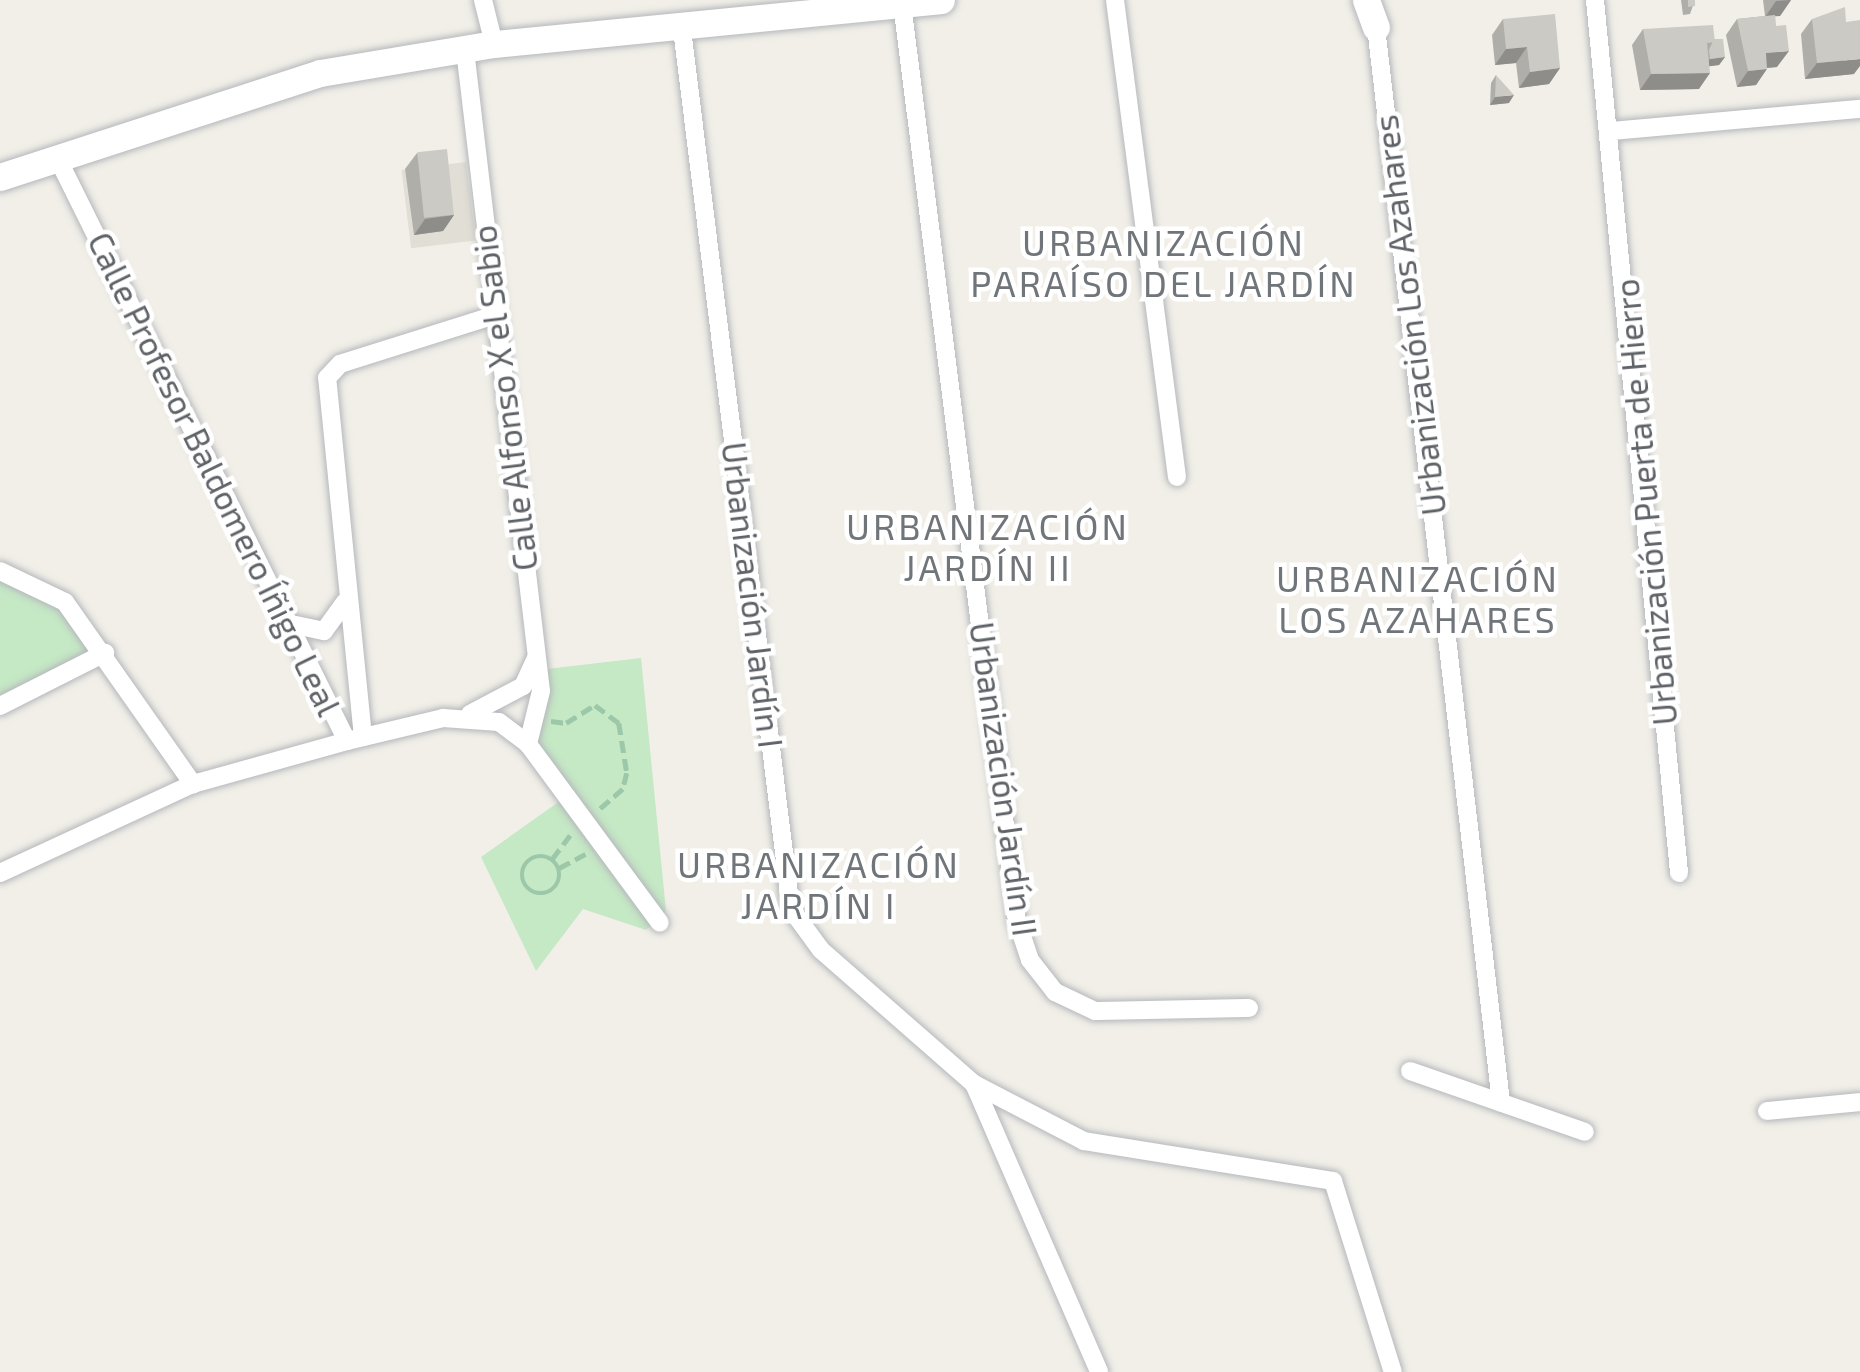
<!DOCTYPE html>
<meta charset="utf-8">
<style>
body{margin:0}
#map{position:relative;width:1860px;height:1372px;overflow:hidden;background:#f1efe8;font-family:"Exo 2",sans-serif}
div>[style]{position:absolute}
.education>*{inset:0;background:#e1ded6;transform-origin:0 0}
.green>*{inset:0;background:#c5e8c5}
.path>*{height:4.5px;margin-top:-2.25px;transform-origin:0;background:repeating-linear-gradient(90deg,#9cc7a9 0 12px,transparent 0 18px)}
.path>.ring{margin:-2.25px;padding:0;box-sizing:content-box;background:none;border:4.5px solid #9cc7a9;border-radius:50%}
.roads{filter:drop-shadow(0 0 3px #b5b8bc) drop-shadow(0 0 3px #b5b8bc)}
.minor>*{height:18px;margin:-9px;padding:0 9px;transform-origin:9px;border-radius:9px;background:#fff}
.secondary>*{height:27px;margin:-13.5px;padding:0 13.5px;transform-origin:13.5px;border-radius:13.5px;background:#fff}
.wall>*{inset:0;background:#afaea9}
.shaded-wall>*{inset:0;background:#8f8d8a}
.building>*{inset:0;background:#cccac5;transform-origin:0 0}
span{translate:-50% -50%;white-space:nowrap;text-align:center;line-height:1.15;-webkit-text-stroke:9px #fff;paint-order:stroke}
.street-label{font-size:33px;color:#5f6368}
.neighbourhood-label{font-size:36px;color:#70757a;letter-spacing:3px}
</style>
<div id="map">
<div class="education">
<i style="left:466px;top:162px;width:79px;height:65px;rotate:83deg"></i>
</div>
<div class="green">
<i style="clip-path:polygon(0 571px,35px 583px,105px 653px,0 706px)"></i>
<i style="clip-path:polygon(641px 658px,666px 911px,646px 930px,583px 909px,536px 971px,481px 857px,567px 796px,528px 744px,538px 670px)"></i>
</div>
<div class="path">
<i style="left:551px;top:721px;width:15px;rotate:8deg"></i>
<i style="left:566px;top:723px;width:34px;rotate:-32deg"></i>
<i style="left:595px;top:705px;width:30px;rotate:37deg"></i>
<i style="left:619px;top:723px;width:51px;rotate:80.9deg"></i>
<i style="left:627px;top:773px;width:16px;rotate:104deg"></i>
<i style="left:623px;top:789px;width:32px;rotate:139deg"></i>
<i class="ring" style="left:522px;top:856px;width:33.5px;height:33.5px"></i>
<i style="left:552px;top:859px;width:30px;rotate:-53deg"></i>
<i style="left:559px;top:868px;width:30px;rotate:-28deg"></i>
</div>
<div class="roads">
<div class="minor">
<i style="left:483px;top:0;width:45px;rotate:76deg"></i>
<i style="left:1115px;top:0;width:481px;rotate:82.6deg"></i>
<i style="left:1595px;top:0;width:877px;rotate:84.5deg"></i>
<i style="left:902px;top:3px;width:925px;rotate:82.86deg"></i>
<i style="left:1017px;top:921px;width:41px;rotate:71.6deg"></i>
<i style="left:1030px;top:960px;width:41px;rotate:52deg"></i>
<i style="left:1055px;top:992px;width:44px;rotate:25.4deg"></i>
<i style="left:1095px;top:1011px;width:154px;rotate:-1.1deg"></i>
<i style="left:1376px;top:27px;width:1083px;rotate:83.37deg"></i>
<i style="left:682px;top:29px;width:887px;rotate:82.94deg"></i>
<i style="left:791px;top:909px;width:51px;rotate:53.8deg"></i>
<i style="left:821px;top:950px;width:203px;rotate:41.2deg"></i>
<i style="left:974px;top:1084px;width:124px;rotate:27.4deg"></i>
<i style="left:1084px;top:1141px;width:252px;rotate:9.1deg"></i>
<i style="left:1333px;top:1181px;width:200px;rotate:72.6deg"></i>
<i style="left:465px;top:50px;width:645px;rotate:83.24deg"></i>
<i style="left:541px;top:691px;width:55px;rotate:103.8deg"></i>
<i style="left:1612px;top:131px;width:249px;rotate:-5.1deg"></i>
<i style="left:57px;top:157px;width:652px;rotate:63.59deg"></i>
<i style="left:347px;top:741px;width:99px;rotate:-13.5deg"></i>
<i style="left:443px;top:718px;width:56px;rotate:4.1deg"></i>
<i style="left:499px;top:722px;width:36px;rotate:37deg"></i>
<i style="left:528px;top:744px;width:222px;rotate:53.6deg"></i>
<i style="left:0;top:571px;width:72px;rotate:25.5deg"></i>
<i style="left:65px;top:602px;width:223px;rotate:54.9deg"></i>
<i style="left:286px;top:623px;width:39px;rotate:12deg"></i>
<i style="left:324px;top:631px;width:36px;rotate:-54deg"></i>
<i style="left:0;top:706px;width:118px;rotate:-26.8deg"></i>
<i style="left:470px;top:714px;width:60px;rotate:-27.8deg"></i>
<i style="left:523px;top:686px;width:31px;rotate:-65deg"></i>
<i style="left:363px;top:737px;width:361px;rotate:-95.7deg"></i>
<i style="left:327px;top:378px;width:19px;rotate:-47deg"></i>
<i style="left:340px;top:364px;width:163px;rotate:-17.5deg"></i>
<i style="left:0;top:873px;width:213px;rotate:-24.8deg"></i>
<i style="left:193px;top:784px;width:160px;rotate:-15.6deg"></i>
<i style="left:1410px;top:1071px;width:185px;rotate:19.2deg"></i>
<i style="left:974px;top:1084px;width:314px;rotate:66.5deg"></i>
<i style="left:1767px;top:1111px;width:93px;rotate:-5.5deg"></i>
</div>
<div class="secondary">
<i style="left:1366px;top:0;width:29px;rotate:70deg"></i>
<i style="left:0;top:177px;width:336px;rotate:-18deg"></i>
<i style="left:320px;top:73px;width:176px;rotate:-9.5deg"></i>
<i style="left:494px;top:44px;width:449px;rotate:-5.6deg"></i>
</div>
</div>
<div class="wall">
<i style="clip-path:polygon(1681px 0,1695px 0,1690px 14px,1683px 15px)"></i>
<i style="clip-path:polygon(1763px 0,1791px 0,1780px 16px,1775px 16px,1777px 67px,1767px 68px,1756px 85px,1737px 87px,1726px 35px,1737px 19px,1765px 16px)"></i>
<i style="clip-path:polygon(1503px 19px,1560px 68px,1549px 84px,1519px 88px,1516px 63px,1495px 65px,1492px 35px)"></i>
<i style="clip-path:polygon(1812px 19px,1854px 74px,1805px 79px,1801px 34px)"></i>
<i style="clip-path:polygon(1643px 29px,1714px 39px,1725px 57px,1719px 65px,1709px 66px,1699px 89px,1640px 90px,1632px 45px)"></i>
<i style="clip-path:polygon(1496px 75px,1509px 103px,1490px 105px,1491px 83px)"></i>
<i style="clip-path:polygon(417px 153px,454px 215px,443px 231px,414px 235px,405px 169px)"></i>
</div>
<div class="shaded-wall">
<i style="clip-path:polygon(1791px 0,1780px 16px,1765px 17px,1776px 1px)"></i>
<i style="clip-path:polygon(1527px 47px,1516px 63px,1495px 65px,1506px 49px)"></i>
<i style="clip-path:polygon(1789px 51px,1777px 67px,1754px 69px,1766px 53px)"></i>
<i style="clip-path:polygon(1725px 57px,1719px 65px,1704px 67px,1710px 59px)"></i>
<i style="clip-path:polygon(1860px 59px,1860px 66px,1854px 74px,1805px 79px,1817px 63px)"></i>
<i style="clip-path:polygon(1560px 68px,1549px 84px,1519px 88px,1530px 72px)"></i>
<i style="clip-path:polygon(1767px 69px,1756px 85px,1737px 87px,1748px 71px)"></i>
<i style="clip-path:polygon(1710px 73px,1699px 89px,1640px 90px,1651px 74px)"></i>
<i style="clip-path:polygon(1514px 95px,1509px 103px,1490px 105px,1495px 97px)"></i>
<i style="clip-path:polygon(454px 215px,443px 231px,414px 235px,425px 219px)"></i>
</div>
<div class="building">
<i style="clip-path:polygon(1688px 0,1695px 0,1695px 6px,1688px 7px)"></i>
<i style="clip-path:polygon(1845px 7px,1846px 22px,1860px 20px,1860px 59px,1817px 63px,1812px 19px)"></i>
<i style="clip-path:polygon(1555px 14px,1560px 68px,1530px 72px,1527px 47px,1506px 49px,1503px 19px)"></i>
<i style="clip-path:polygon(1775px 15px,1776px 26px,1786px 25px,1789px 51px,1766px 53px,1767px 69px,1748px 71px,1737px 19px)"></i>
<i style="clip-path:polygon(1713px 25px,1715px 42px,1707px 43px,1710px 73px,1651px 74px,1643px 29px)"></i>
<i style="clip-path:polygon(1714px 39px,1723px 39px,1725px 57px,1710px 59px,1709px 50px)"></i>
<i style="clip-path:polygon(1496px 75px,1514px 95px,1495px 97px)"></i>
<i style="left:447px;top:149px;width:66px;height:30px;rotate:84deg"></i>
</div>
<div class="street-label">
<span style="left:1410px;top:315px;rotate:-97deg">Urbanización Los Azahares</span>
<span style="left:505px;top:398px;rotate:-97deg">Calle Alfonso X el Sabio</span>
<span style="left:214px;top:474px;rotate:64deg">Calle Profesor Baldomero Íñigo Leal</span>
<span style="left:1646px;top:502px;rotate:-95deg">Urbanización Puerta de Hierro</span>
<span style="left:752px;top:595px;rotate:83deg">Urbanización Jardín I</span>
<span style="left:1003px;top:779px;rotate:82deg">Urbanización Jardín II</span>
</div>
<div class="neighbourhood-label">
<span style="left:1164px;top:262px">URBANIZACIÓN<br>PARAÍSO DEL JARDÍN</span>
<span style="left:988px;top:546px">URBANIZACIÓN<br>JARDÍN II</span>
<span style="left:1418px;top:598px">URBANIZACIÓN<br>LOS AZAHARES</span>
<span style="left:819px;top:884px">URBANIZACIÓN<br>JARDÍN I</span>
</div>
</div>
